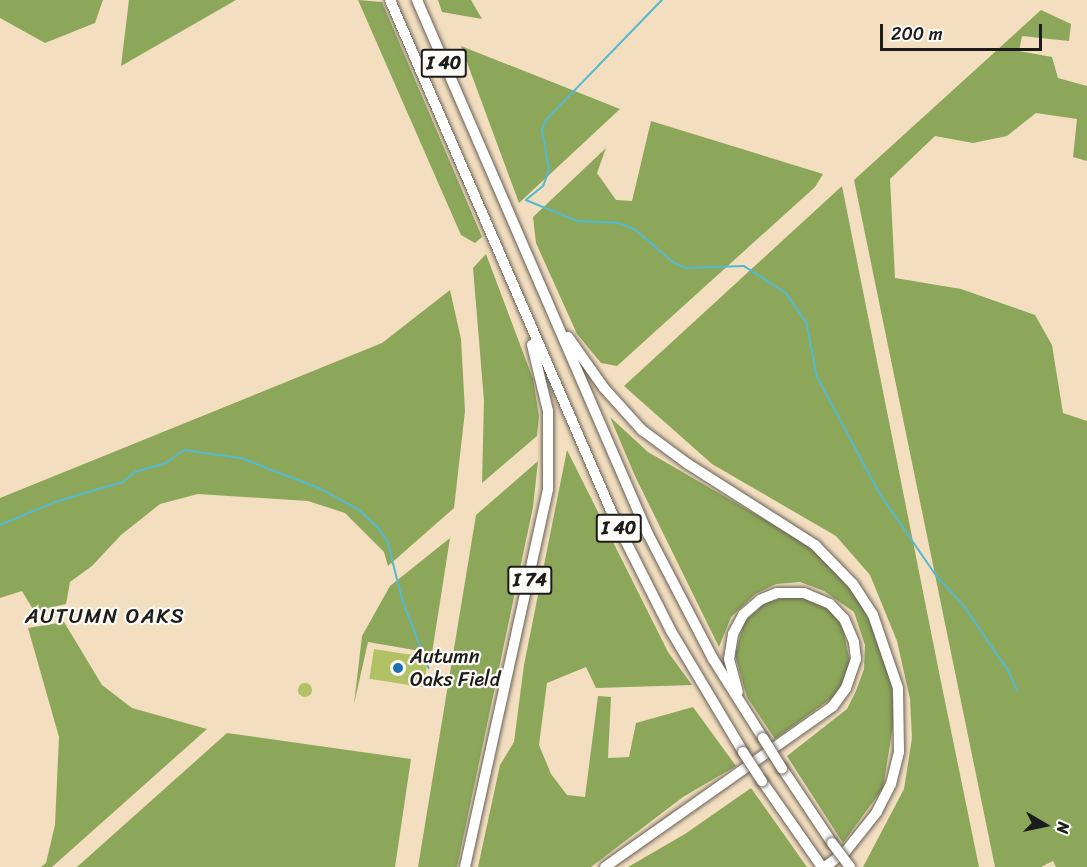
<!DOCTYPE html>
<style>
body{margin:0}
#map{position:relative;width:1087px;height:867px;overflow:hidden;background:#f3dec0;font-family:Sriracha,sans-serif}
div>[style]{position:absolute}
.green>*{inset:0;background:#b1c164;transform-origin:0 0}
.round{border-radius:50%}
.forest>*{inset:0;background:#8ca75a}
.stream>*{height:1.5px;margin:-0.75px;padding:0 0.75px;transform-origin:0.75px;border-radius:0.75px;background:#52b9d0}
.roads{filter:drop-shadow(0 0 2px #676055) drop-shadow(0 0 2px #676055)}
.highway>*{height:10px;margin:-5px;padding:0 5px;transform-origin:5px;border-radius:5px;background:#fff}
.bridges{filter:drop-shadow(0 0 2px #676055) drop-shadow(0 0 2px #676055)}
.highway-bridge>*{height:10px;margin:-5px;padding:0 5px;transform-origin:5px;border-radius:5px;background:#fff}
.dots>*{width:16px;height:16px;translate:-50% -50%;box-sizing:border-box;border:3px solid #fdfcf7;border-radius:50%}
span{translate:-50% -50%;white-space:nowrap;text-align:center;line-height:1.15;-webkit-text-stroke:4.5px #fdfcf7;paint-order:stroke}
.shield-label span{padding:2px 4px;background:#fdfcf7;border:2px solid;border-radius:4px;-webkit-text-stroke-width:0}
.shield-label{font-size:18px;color:#1c1c1c;font-weight:700}
.poi-label{font-size:20px;color:#1c1c1c}
.left{translate:0 -50%;text-align:left}
.neighbourhood-label{font-size:21px;color:#1c1c1c;letter-spacing:1.5px}
.north{position:absolute;left:1015px;top:795px;width:60px;height:60px;-webkit-text-stroke:4px #fdfcf7;paint-order:stroke;rotate:99deg;font-size:16px;font-weight:700;line-height:24px;text-align:center;color:#1c1c1c}
.north::after{content:'';display:block;margin:auto;width:21px;height:27px;background:#1c1c1c;clip-path:polygon(50% 0,100% 100%,50% 72%,0 100%)}
.scale{position:absolute;left:880px;top:24px;width:162px;height:27px;box-sizing:border-box;border:3px solid #1c1c1c;border-top:0;padding-left:8px;font-size:18px;line-height:21px;white-space:nowrap;color:#1c1c1c;-webkit-text-stroke:4px #fdfcf7;paint-order:stroke}
</style>
<div id="map">
<div class="green">
<i style="left:374px;top:649px;width:55px;height:30px;rotate:9deg"></i>
<i class="round" style="left:298px;top:683px;width:14px;height:14px"></i>
</div>
<div class="forest">
<i style="clip-path:polygon(0 0,103px 0,95px 23px,45px 43px,0 18px)"></i>
<i style="clip-path:polygon(129px 0,236px 0,121px 66px)"></i>
<i style="clip-path:polygon(358px 0,382px 2px,482px 237px,475px 243px,461px 235px)"></i>
<i style="clip-path:polygon(438px 0,471px 0,482px 19px,442px 12px)"></i>
<i style="clip-path:polygon(1041px 10px,1071px 24px,1069px 41px,1022px 36px,1019px 51px,1052px 57px,1058px 78px,1087px 86px,1087px 161px,1073px 157px,1077px 119px,1036px 113px,1007px 136px,973px 143px,935px 136px,890px 179px,895px 278px,961px 289px,1035px 315px,1052px 345px,1063px 413px,1087px 421px,1087px 867px,1056px 867px,1053px 861px,1041px 867px,995px 867px,854px 180px)"></i>
<i style="clip-path:polygon(461px 46px,620px 109px,519px 203px)"></i>
<i style="clip-path:polygon(651px 121px,823px 174px,815px 187px,617px 366px,601px 363px,577px 334px,536px 243px,533px 217px,606px 148px,597px 173px,616px 200px,632px 201px)"></i>
<i style="clip-path:polygon(842px 186px,940px 677px,979px 867px,863px 867px,904px 789px,912px 738px,910px 699px,897px 641px,870px 575px,836px 536px,712px 464px,624px 386px)"></i>
<i style="clip-path:polygon(486px 254px,533px 379px,539px 416px,537px 436px,482px 483px,484px 401px,473px 268px)"></i>
<i style="clip-path:polygon(450px 290px,461px 339px,465px 411px,454px 508px,388px 566px,384px 552px,345px 513px,308px 501px,198px 494px,160px 504px,121px 535px,92px 566px,70px 582px,66px 604px,34px 611px,22px 591px,0 598px,0 498px,382px 343px)"></i>
<i style="clip-path:polygon(610px 417px,648px 452px,805px 543px,830px 565px,860px 602px,880px 644px,892px 687px,894px 720px,883px 788px,843px 843px,787px 756px,847px 709px,856px 691px,864px 669px,865px 645px,854px 612px,824px 591px,800px 582px,776px 584px,755px 594px,731px 617px,719px 647px,635px 476px)"></i>
<i style="clip-path:polygon(567px 450px,668px 652px,692px 685px,596px 688px,586px 667px,547px 683px,539px 745px,551px 774px,567px 795px,585px 797px,598px 696px,611px 697px,608px 758px,629px 757px,636px 723px,693px 707px,736px 766px,683px 797px,591px 867px,478px 867px,500px 765px,514px 742px,524px 665px)"></i>
<i style="clip-path:polygon(538px 461px,533px 507px,457px 867px,418px 867px,476px 515px)"></i>
<i style="clip-path:polygon(450px 538px,432px 653px,368px 642px,354px 704px,362px 636px,390px 586px)"></i>
<i style="clip-path:polygon(787px 597px,812px 599px,830px 609px,842px 623px,850px 663px,845px 679px,833px 697px,775px 739px,747px 697px,735px 655px,744px 622px,765px 603px)"></i>
<i style="clip-path:polygon(64px 622px,102px 685px,132px 708px,207px 729px,52px 867px,41px 867px,46px 863px,55px 825px,59px 737px,28px 628px)"></i>
<i style="clip-path:polygon(227px 733px,411px 759px,395px 867px,77px 867px)"></i>
<i style="clip-path:polygon(751px 788px,807px 867px,628px 867px,685px 834px)"></i>
</div>
<div class="stream">
<i style="left:527px;top:199px;width:21px;rotate:-39deg"></i>
<i style="left:543px;top:186px;width:16px;rotate:-68deg"></i>
<i style="left:549px;top:171px;width:42px;rotate:-99.7deg"></i>
<i style="left:542px;top:130px;width:11px;rotate:-68deg"></i>
<i style="left:546px;top:120px;width:167px;rotate:-46deg"></i>
<i style="left:526px;top:200px;width:56px;rotate:22deg"></i>
<i style="left:578px;top:221px;width:41px;rotate:2.8deg"></i>
<i style="left:619px;top:223px;width:17px;rotate:21deg"></i>
<i style="left:635px;top:229px;width:50px;rotate:41deg"></i>
<i style="left:673px;top:262px;width:14px;rotate:25deg"></i>
<i style="left:686px;top:268px;width:58px;rotate:-2deg"></i>
<i style="left:744px;top:266px;width:50px;rotate:32.7deg"></i>
<i style="left:786px;top:293px;width:37px;rotate:55deg"></i>
<i style="left:807px;top:323px;width:54px;rotate:79.3deg"></i>
<i style="left:817px;top:376px;width:132px;rotate:61.9deg"></i>
<i style="left:879px;top:492px;width:101px;rotate:55.5deg"></i>
<i style="left:936px;top:575px;width:43px;rotate:47.8deg"></i>
<i style="left:965px;top:607px;width:76px;rotate:55.7deg"></i>
<i style="left:1008px;top:670px;width:23px;rotate:65deg"></i>
<i style="left:0;top:525px;width:60px;rotate:-22.7deg"></i>
<i style="left:55px;top:502px;width:71px;rotate:-16.4deg"></i>
<i style="left:123px;top:482px;width:16px;rotate:-40deg"></i>
<i style="left:135px;top:472px;width:32px;rotate:-16deg"></i>
<i style="left:166px;top:463px;width:22px;rotate:-36deg"></i>
<i style="left:184px;top:450px;width:58px;rotate:8deg"></i>
<i style="left:241px;top:458px;width:84px;rotate:21deg"></i>
<i style="left:319px;top:488px;width:44px;rotate:28.3deg"></i>
<i style="left:358px;top:509px;width:25px;rotate:42deg"></i>
<i style="left:377px;top:526px;width:19px;rotate:55deg"></i>
<i style="left:388px;top:542px;width:61px;rotate:75.7deg"></i>
<i style="left:403px;top:601px;width:72px;rotate:68.8deg"></i>
</div>
<div class="roads">
<div class="highway">
<i style="left:390px;top:0;width:567px;rotate:66.6deg"></i>
<i style="left:615px;top:520px;width:124px;rotate:63.2deg"></i>
<i style="left:671px;top:631px;width:141px;rotate:59.2deg"></i>
<i style="left:417px;top:0;width:582px;rotate:66.61deg"></i>
<i style="left:648px;top:534px;width:141px;rotate:62.5deg"></i>
<i style="left:713px;top:659px;width:93px;rotate:57.7deg"></i>
<i style="left:568px;top:337px;width:62px;rotate:54.8deg"></i>
<i style="left:604px;top:388px;width:57px;rotate:47.9deg"></i>
<i style="left:642px;top:430px;width:57px;rotate:36.5deg"></i>
<i style="left:688px;top:464px;width:151px;rotate:32.5deg"></i>
<i style="left:815px;top:545px;width:54px;rotate:45.7deg"></i>
<i style="left:853px;top:584px;width:37px;rotate:57deg"></i>
<i style="left:873px;top:615px;width:77px;rotate:71.1deg"></i>
<i style="left:898px;top:688px;width:64px;rotate:89.1deg"></i>
<i style="left:899px;top:752px;width:33px;rotate:104deg"></i>
<i style="left:891px;top:784px;width:31px;rotate:117deg"></i>
<i style="left:877px;top:812px;width:50px;rotate:128.5deg"></i>
<i style="left:846px;top:851px;width:26px;rotate:143deg"></i>
<i style="left:782px;top:768px;width:90px;rotate:56.3deg"></i>
<i style="left:762px;top:781px;width:105px;rotate:55.1deg"></i>
<i style="left:465px;top:867px;width:387px;rotate:-77.6deg"></i>
<i style="left:548px;top:489px;width:78px;rotate:-90deg"></i>
<i style="left:548px;top:411px;width:68px;rotate:-103.6deg"></i>
<i style="left:605px;top:867px;width:279px;rotate:-35.2deg"></i>
<i style="left:833px;top:706px;width:22px;rotate:-54deg"></i>
<i style="left:846px;top:688px;width:31px;rotate:-71deg"></i>
<i style="left:856px;top:659px;width:17px;rotate:-97deg"></i>
<i style="left:854px;top:642px;width:25px;rotate:-113deg"></i>
<i style="left:844px;top:619px;width:21px;rotate:-133deg"></i>
<i style="left:830px;top:604px;width:28px;rotate:-157deg"></i>
<i style="left:804px;top:593px;width:27px;rotate:180deg"></i>
<i style="left:777px;top:593px;width:18px;rotate:158deg"></i>
<i style="left:760px;top:600px;width:23px;rotate:139deg"></i>
<i style="left:743px;top:615px;width:21px;rotate:118deg"></i>
<i style="left:733px;top:634px;width:25px;rotate:99deg"></i>
<i style="left:729px;top:659px;width:34px;rotate:75deg"></i>
</div>
</div>
<div class="bridges">
<div class="highway-bridge">
<i style="left:763px;top:738px;width:36px;rotate:58deg"></i>
<i style="left:743px;top:752px;width:35px;rotate:57deg"></i>
<i style="left:832px;top:843px;width:30px;rotate:53deg"></i>
</div>
</div>
<div class="dots">
<i style="left:398px;top:668px;background:#1f6fb2"></i>
</div>
<div class="shield-label">
<span style="left:444px;top:63px">I 40</span>
<span style="left:619px;top:528px">I 40</span>
<span style="left:530px;top:580px">I 74</span>
</div>
<div class="poi-label">
<span class="left" style="left:410px;top:668px">Autumn<br>Oaks Field</span>
</div>
<div class="neighbourhood-label">
<span style="left:105px;top:616px">AUTUMN OAKS</span>
</div>
<div class="north">N</div>
<div class="scale">200 m</div>
</div>
